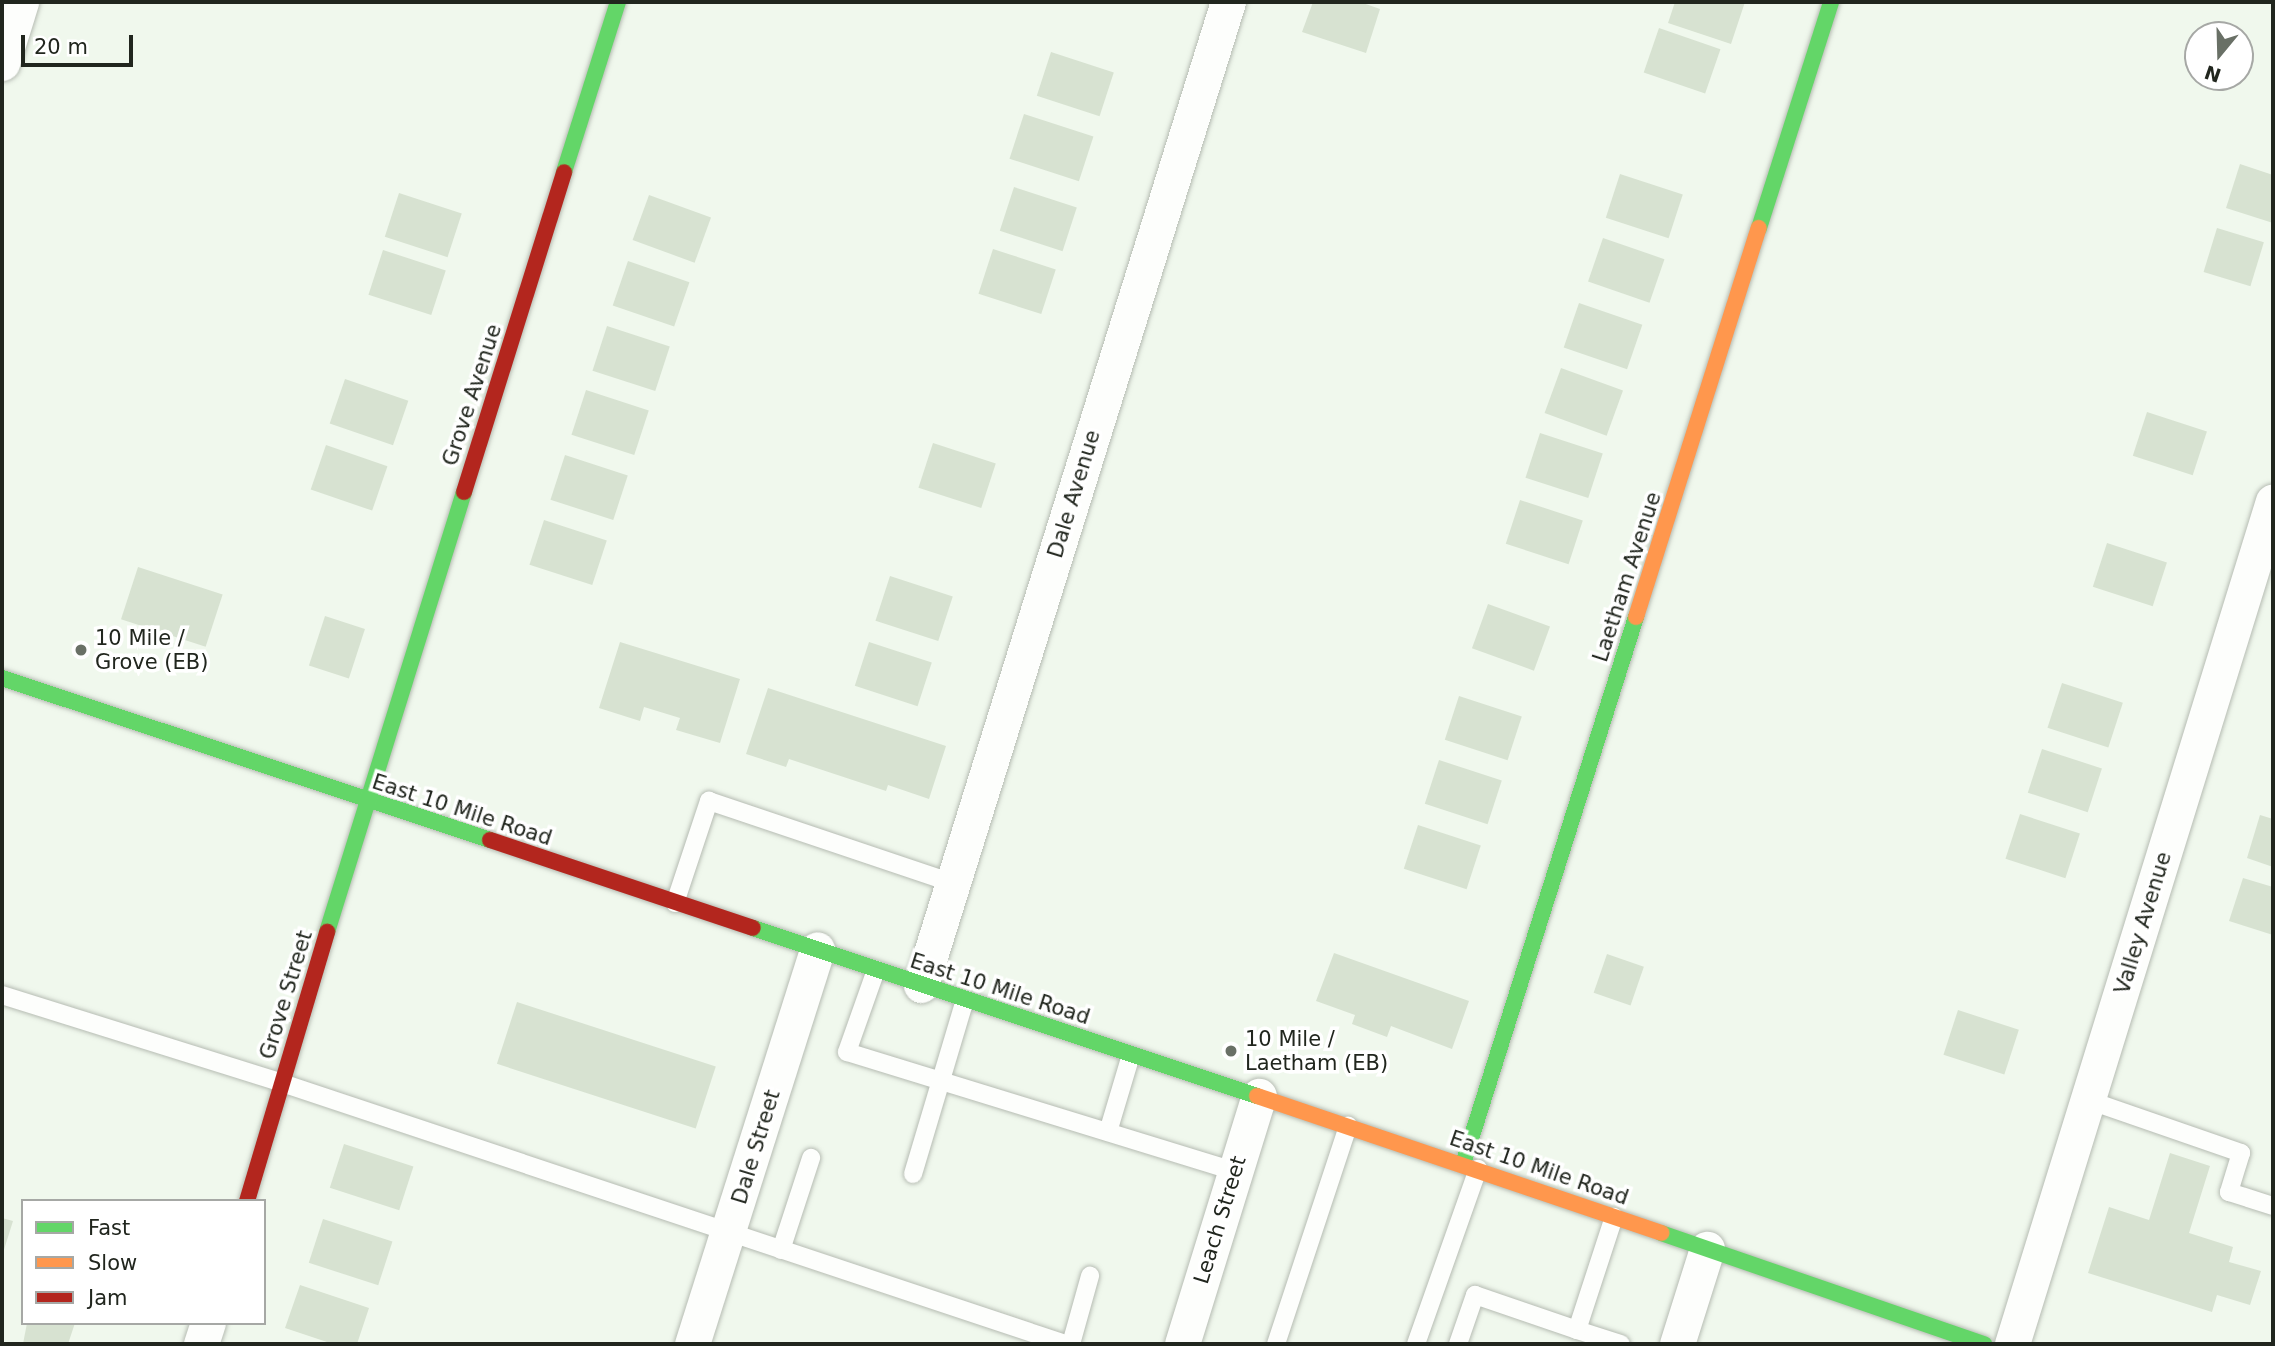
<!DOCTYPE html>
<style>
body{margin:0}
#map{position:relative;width:2275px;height:1346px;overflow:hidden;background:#f0f8ed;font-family:"DejaVu Sans",sans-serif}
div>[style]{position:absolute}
.building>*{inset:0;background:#d7e2d1;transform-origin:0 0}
.roads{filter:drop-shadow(0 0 2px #b6bcb3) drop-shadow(0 0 2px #b6bcb3)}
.lane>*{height:18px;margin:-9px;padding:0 9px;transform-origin:9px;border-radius:9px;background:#fdfefc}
.street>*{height:35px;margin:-17.5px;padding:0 17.5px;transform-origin:17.5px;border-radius:17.5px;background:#fdfefc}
.fast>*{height:16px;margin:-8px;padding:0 8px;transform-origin:8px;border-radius:8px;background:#63d668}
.slow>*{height:16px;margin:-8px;padding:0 8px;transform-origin:8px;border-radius:8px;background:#ff974d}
.jam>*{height:16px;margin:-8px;padding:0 8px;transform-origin:8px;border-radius:8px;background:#b3261e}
.dots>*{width:19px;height:19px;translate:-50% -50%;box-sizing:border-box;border:4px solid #fff;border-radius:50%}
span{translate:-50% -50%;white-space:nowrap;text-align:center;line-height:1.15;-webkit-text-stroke:7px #fff;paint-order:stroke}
.street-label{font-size:21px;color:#21261e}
.poi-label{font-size:21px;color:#21261e}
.left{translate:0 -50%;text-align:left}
.frame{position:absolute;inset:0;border:4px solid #21261e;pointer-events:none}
.legend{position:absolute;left:21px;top:1199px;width:245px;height:126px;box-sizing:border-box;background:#fff;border:2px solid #a6a8a5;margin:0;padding:9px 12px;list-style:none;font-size:21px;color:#21261e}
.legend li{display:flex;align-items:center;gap:14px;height:35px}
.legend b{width:35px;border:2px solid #a6a8a5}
.north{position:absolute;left:2184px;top:21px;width:70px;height:70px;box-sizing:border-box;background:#fff;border:2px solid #a6a8a5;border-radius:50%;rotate:199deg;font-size:19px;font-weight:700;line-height:28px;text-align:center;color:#21261e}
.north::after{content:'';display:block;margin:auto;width:24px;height:32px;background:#697066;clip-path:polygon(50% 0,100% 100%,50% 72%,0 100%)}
.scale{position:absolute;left:21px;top:35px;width:112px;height:32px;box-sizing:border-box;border:4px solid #21261e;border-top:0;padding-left:9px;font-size:21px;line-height:24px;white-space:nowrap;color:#21261e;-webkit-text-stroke:5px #fff;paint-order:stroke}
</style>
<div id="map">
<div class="building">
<i style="clip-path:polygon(1313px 2px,1360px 2px,1380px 9px,1366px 53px,1302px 32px)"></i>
<i style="clip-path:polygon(1675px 2px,1745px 2px,1731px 44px,1668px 23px)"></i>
<i style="left:1659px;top:28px;width:65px;height:47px;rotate:19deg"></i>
<i style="left:1051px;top:52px;width:66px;height:46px;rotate:18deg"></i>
<i style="left:1024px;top:114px;width:73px;height:47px;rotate:18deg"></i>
<i style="clip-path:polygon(2240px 164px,2273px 175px,2273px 223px,2226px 208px)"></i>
<i style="left:1620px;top:174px;width:66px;height:46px;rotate:18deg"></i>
<i style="left:1014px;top:187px;width:66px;height:46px;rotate:18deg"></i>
<i style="left:399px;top:193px;width:66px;height:46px;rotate:18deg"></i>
<i style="left:649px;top:195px;width:66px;height:48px;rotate:20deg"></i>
<i style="left:2217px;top:228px;width:49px;height:46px;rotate:17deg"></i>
<i style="left:1603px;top:238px;width:65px;height:46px;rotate:19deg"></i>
<i style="left:993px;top:249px;width:66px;height:47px;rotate:18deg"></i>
<i style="left:383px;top:250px;width:66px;height:47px;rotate:18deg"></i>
<i style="left:628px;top:261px;width:65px;height:47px;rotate:19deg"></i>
<i style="left:1579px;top:303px;width:67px;height:47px;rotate:19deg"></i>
<i style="left:607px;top:326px;width:66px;height:47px;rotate:18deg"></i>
<i style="left:1561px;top:368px;width:66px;height:48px;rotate:20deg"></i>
<i style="left:345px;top:379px;width:67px;height:47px;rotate:19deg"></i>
<i style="left:586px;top:390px;width:66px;height:47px;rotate:18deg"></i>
<i style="left:2147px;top:412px;width:63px;height:46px;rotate:18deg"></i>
<i style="left:1540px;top:433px;width:66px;height:47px;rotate:18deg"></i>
<i style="left:933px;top:443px;width:66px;height:47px;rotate:18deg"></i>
<i style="left:326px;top:445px;width:65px;height:47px;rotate:19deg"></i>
<i style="left:565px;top:455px;width:66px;height:47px;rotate:18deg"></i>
<i style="left:1520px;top:500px;width:66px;height:46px;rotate:18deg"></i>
<i style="left:544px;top:520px;width:66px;height:47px;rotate:18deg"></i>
<i style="left:2107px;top:543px;width:63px;height:46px;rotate:18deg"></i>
<i style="left:138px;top:567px;width:89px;height:55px;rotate:18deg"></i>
<i style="left:890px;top:576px;width:66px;height:47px;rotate:18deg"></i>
<i style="left:1488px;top:604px;width:66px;height:47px;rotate:20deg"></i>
<i style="left:325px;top:616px;width:42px;height:52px;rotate:18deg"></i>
<i style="clip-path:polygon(620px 642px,740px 679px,720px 743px,676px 730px,680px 718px,644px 707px,640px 721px,599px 708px)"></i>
<i style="left:869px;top:642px;width:66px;height:46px;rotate:18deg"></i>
<i style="left:2062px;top:683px;width:64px;height:47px;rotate:18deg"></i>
<i style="clip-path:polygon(768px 688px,946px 746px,929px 799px,888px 785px,886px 791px,789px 759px,786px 767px,746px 754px)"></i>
<i style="left:1459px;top:696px;width:66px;height:46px;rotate:18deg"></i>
<i style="left:2042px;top:749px;width:63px;height:46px;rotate:18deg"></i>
<i style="left:1439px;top:760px;width:66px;height:46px;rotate:18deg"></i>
<i style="left:2020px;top:814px;width:63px;height:47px;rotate:18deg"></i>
<i style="clip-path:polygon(2260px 815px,2273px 819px,2273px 867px,2247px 858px)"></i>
<i style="left:1418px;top:825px;width:66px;height:46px;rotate:18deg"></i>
<i style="clip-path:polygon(2243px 878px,2273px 887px,2273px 935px,2229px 921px)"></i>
<i style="clip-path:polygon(1334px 953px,1469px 1001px,1452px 1049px,1391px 1026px,1387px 1037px,1352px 1024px,1355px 1015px,1316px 1001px)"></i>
<i style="left:1607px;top:954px;width:39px;height:41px;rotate:19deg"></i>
<i style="left:517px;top:1002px;width:209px;height:65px;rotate:18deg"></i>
<i style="left:1958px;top:1010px;width:64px;height:47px;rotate:18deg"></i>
<i style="left:344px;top:1144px;width:73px;height:46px;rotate:18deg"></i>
<i style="clip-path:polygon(2170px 1153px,2210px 1166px,2189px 1233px,2233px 1247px,2229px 1262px,2261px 1271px,2250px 1305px,2217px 1295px,2212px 1312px,2088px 1273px,2109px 1207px,2149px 1220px)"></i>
<i style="clip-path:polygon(2px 1218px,13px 1221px,2px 1256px)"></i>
<i style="left:323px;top:1219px;width:73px;height:46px;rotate:18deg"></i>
<i style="clip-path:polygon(300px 1285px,369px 1308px,357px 1344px,333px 1344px,285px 1328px)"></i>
<i style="clip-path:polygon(27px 1323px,75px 1323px,68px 1344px,23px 1344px)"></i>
</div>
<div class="roads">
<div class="lane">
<i style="left:675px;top:903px;width:108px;rotate:-71.6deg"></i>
<i style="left:709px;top:801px;width:257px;rotate:18.6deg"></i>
<i style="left:876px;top:970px;width:87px;rotate:109.5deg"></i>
<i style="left:847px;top:1052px;width:406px;rotate:17.1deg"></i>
<i style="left:2px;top:995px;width:294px;rotate:17.4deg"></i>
<i style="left:282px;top:1083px;width:825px;rotate:18.43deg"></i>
<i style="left:2088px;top:1100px;width:162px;rotate:19.1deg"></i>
<i style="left:2241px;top:1153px;width:41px;rotate:107.1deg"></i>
<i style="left:2229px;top:1192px;width:46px;rotate:17.7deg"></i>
<i style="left:1108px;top:1132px;width:80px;rotate:-73.4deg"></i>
<i style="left:913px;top:1174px;width:182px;rotate:-73.4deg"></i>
<i style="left:781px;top:1250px;width:97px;rotate:-71.9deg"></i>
<i style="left:1577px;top:1330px;width:46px;rotate:17.7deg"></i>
<i style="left:1071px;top:1344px;width:71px;rotate:-74.4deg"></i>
<i style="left:1276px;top:1344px;width:230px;rotate:-71.7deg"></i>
<i style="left:1416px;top:1344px;width:186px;rotate:-70.5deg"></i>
<i style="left:1458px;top:1344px;width:52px;rotate:-70.9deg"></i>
<i style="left:1475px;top:1295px;width:108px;rotate:18.9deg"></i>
<i style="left:1577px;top:1330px;width:119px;rotate:-71.9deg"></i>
</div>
<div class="street">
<i style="left:2px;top:63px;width:64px;rotate:-72.7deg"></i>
<i style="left:921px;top:985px;width:1030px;rotate:-72.66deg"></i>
<i style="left:201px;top:1344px;width:22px;rotate:-72deg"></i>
<i style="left:692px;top:1344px;width:414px;rotate:-72.4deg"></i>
<i style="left:1182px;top:1344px;width:260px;rotate:-72.8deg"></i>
<i style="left:1677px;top:1344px;width:100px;rotate:-72.5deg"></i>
<i style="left:2012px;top:1344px;width:882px;rotate:-72.8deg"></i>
</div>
<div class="fast">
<i style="left:564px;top:172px;width:178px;rotate:-72.4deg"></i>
<i style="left:1759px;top:228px;width:237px;rotate:-72.3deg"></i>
<i style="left:2px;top:678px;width:514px;rotate:18.36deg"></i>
<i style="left:753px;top:928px;width:531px;rotate:18.43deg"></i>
<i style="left:327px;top:932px;width:461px;rotate:-72.7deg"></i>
<i style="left:1463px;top:1164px;width:574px;rotate:-72.45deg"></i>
<i style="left:1661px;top:1233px;width:342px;rotate:19deg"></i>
</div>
<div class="slow">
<i style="left:1636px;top:617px;width:408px;rotate:-72.5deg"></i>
<i style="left:1257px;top:1096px;width:427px;rotate:18.7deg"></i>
</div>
<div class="jam">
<i style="left:464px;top:492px;width:335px;rotate:-72.6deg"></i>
<i style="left:490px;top:840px;width:277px;rotate:18.5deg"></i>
<i style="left:247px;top:1201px;width:281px;rotate:-73.4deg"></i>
</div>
</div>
<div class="dots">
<i style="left:81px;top:650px;background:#697066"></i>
<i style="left:1231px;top:1051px;background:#697066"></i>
</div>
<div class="street-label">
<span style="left:472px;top:395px;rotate:-72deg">Grove Avenue</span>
<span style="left:1074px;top:494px;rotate:-73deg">Dale Avenue</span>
<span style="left:1627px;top:577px;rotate:-72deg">Laetham Avenue</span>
<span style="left:462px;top:810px;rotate:18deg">East 10 Mile Road</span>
<span style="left:2143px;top:923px;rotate:-73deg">Valley Avenue</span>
<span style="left:1000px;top:989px;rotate:18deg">East 10 Mile Road</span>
<span style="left:286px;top:995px;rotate:-73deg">Grove Street</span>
<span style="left:756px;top:1147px;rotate:-73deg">Dale Street</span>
<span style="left:1539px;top:1168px;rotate:19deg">East 10 Mile Road</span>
<span style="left:1220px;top:1220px;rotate:-73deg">Leach Street</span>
</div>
<div class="poi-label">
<span class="left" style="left:95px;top:650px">10 Mile /<br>Grove (EB)</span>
<span class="left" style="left:1245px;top:1051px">10 Mile /<br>Laetham (EB)</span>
</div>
<div class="frame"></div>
<ul class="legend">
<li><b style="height:9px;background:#63d668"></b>Fast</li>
<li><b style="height:9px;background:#ff974d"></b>Slow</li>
<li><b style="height:9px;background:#b3261e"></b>Jam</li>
</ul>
<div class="north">N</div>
<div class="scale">20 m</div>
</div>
